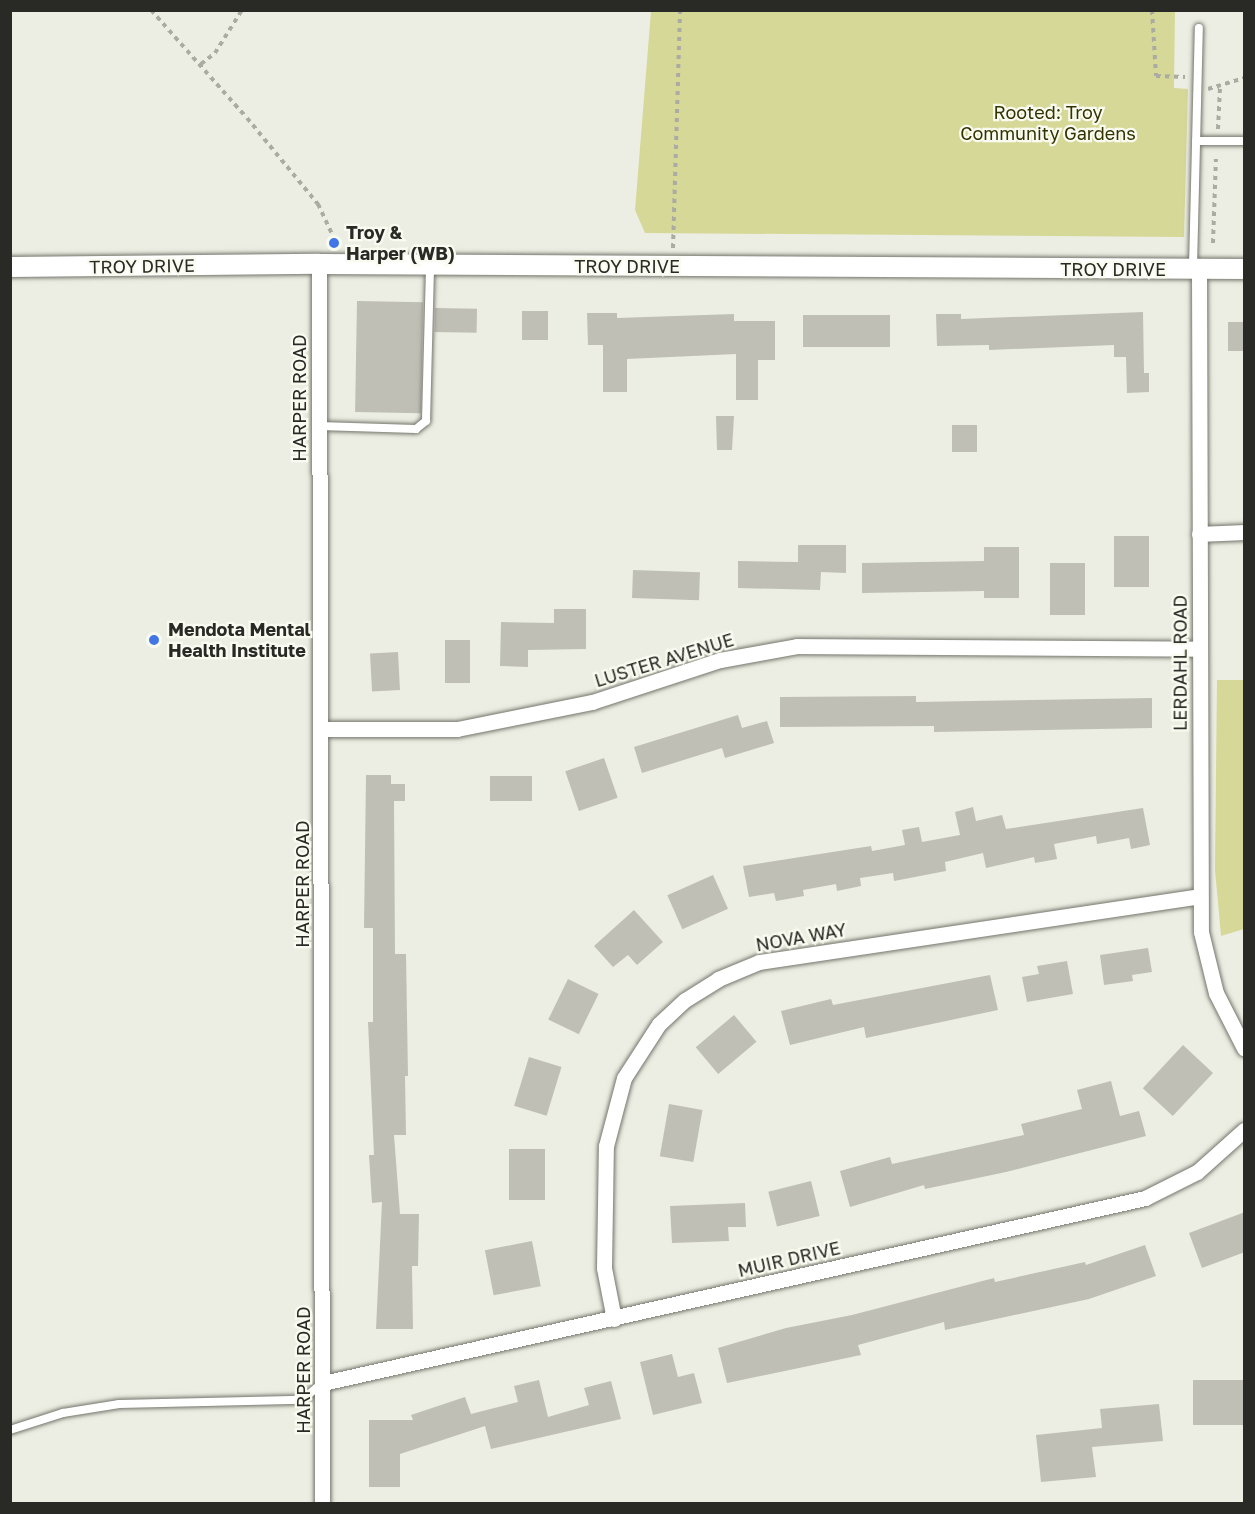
<!DOCTYPE html>
<style>
body{margin:0}
#map{position:relative;width:1255px;height:1514px;overflow:hidden;background:#edeee3;font-family:"Golos Text",sans-serif}
div>[style]{position:absolute}
.green>*{inset:0;background:#d6d898}
.building>*{inset:0;background:#bfbfb5;transform-origin:0 0}
.path>*{height:4px;margin-top:-2px;transform-origin:0;background:repeating-linear-gradient(90deg,#ababa3 0 4.5px,transparent 0 9px)}
.roads{filter:drop-shadow(0 0 2px #74756c) drop-shadow(0 0 2px #74756c)}
.service>*{height:8px;margin:-4px;padding:0 4px;transform-origin:4px;border-radius:4px;background:#fff}
.minor>*{height:15px;margin:-7.5px;padding:0 7.5px;transform-origin:7.5px;border-radius:7.5px;background:#fff}
.tertiary>*{height:20px;margin:-10px;padding:0 10px;transform-origin:10px;border-radius:10px;background:#fff}
.dots>*{width:16px;height:16px;translate:-50% -50%;box-sizing:border-box;border:3px solid #fafbf0;border-radius:50%}
span{translate:-50% -50%;white-space:nowrap;text-align:center;line-height:1.15;-webkit-text-stroke:4.5px #fafbf0;paint-order:stroke}
.park-label{font-size:18px;color:#330}
.poi-label{font-size:18px;color:#292925;font-weight:700}
.left{translate:0 -50%;text-align:left}
.street-label{font-size:18px;color:#292925}
.frame{position:absolute;inset:0;border:12px solid #292925;pointer-events:none}
</style>
<div id="map">
<div class="green">
<i style="clip-path:polygon(651px 11px,1175px 11px,1174px 88px,1188px 89px,1184px 237px,645px 233px,635px 210px)"></i>
<i style="clip-path:polygon(1217px 680px,1244px 680px,1244px 929px,1221px 936px,1215px 870px)"></i>
</div>
<div class="building">
<i style="left:357px;top:301px;width:66px;height:111px;rotate:1deg"></i>
<i style="left:435px;top:308px;width:42px;height:24px;rotate:1deg"></i>
<i style="left:522px;top:311px;width:26px;height:29px"></i>
<i style="clip-path:polygon(1143px 312px,1144px 373px,1149px 373px,1149px 392px,1127px 393px,1126px 357px,1114px 357px,1114px 345px,989px 350px,989px 345px,937px 346px,936px 314px,961px 314px,961px 319px)"></i>
<i style="clip-path:polygon(587px 313px,617px 313px,617px 318px,734px 314px,734px 321px,775px 321px,775px 360px,758px 360px,758px 400px,736px 400px,736px 354px,627px 359px,627px 392px,603px 392px,603px 345px,588px 345px)"></i>
<i style="left:890px;top:315px;width:32px;height:87px;rotate:90deg"></i>
<i style="left:1228px;top:322px;width:17px;height:29px"></i>
<i style="clip-path:polygon(716px 416px,734px 416px,732px 450px,717px 450px)"></i>
<i style="left:952px;top:425px;width:25px;height:27px"></i>
<i style="left:1114px;top:536px;width:35px;height:51px"></i>
<i style="clip-path:polygon(798px 545px,846px 545px,846px 573px,821px 572px,820px 590px,738px 588px,738px 561px,798px 562px)"></i>
<i style="clip-path:polygon(984px 547px,1019px 547px,1019px 598px,984px 598px,984px 591px,862px 593px,862px 563px,984px 561px)"></i>
<i style="left:1050px;top:563px;width:35px;height:52px"></i>
<i style="left:633px;top:570px;width:67px;height:28px;rotate:2deg"></i>
<i style="clip-path:polygon(554px 609px,586px 609px,586px 649px,528px 650px,528px 667px,500px 666px,501px 622px,554px 623px)"></i>
<i style="left:445px;top:640px;width:25px;height:43px"></i>
<i style="left:398px;top:652px;width:38px;height:28px;rotate:87deg"></i>
<i style="clip-path:polygon(916px 696px,916px 702px,1152px 698px,1152px 728px,934px 732px,934px 726px,780px 727px,780px 697px)"></i>
<i style="clip-path:polygon(738px 715px,742px 728px,767px 721px,774px 743px,725px 758px,722px 748px,642px 773px,634px 747px)"></i>
<i style="left:604px;top:758px;width:42px;height:41px;rotate:71deg"></i>
<i style="clip-path:polygon(366px 775px,391px 775px,391px 784px,405px 784px,405px 801px,394px 801px,395px 954px,406px 954px,408px 1076px,405px 1076px,406px 1135px,394px 1135px,400px 1214px,419px 1214px,418px 1266px,412px 1266px,413px 1329px,376px 1329px,382px 1202px,372px 1203px,369px 1155px,374px 1155px,368px 1022px,373px 1022px,373px 928px,364px 928px)"></i>
<i style="left:532px;top:776px;width:25px;height:42px;rotate:90deg"></i>
<i style="clip-path:polygon(973px 807px,976px 821px,1002px 815px,1006px 829px,1143px 808px,1150px 845px,1131px 849px,1129px 838px,1097px 844px,1096px 836px,1054px 844px,1057px 859px,1035px 863px,1034px 857px,986px 868px,983px 853px,945px 862px,946px 871px,894px 881px,893px 873px,860px 878px,861px 886px,837px 891px,836px 884px,803px 890px,804px 896px,776px 901px,774px 893px,749px 897px,743px 866px,871px 846px,872px 851px,905px 845px,902px 830px,919px 827px,922px 842px,960px 835px,955px 812px)"></i>
<i style="left:713px;top:875px;width:37px;height:50px;rotate:66deg"></i>
<i style="clip-path:polygon(634px 910px,663px 942px,637px 965px,628px 955px,613px 967px,594px 946px)"></i>
<i style="clip-path:polygon(1148px 948px,1152px 972px,1132px 975px,1133px 981px,1104px 985px,1100px 955px)"></i>
<i style="clip-path:polygon(1067px 961px,1073px 994px,1027px 1002px,1022px 977px,1039px 974px,1037px 966px)"></i>
<i style="clip-path:polygon(990px 975px,998px 1010px,866px 1038px,864px 1027px,790px 1045px,781px 1011px,831px 999px,833px 1005px)"></i>
<i style="left:568px;top:979px;width:34px;height:45px;rotate:26deg"></i>
<i style="left:734px;top:1015px;width:35px;height:50px;rotate:50deg"></i>
<i style="left:1183px;top:1045px;width:41px;height:59px;rotate:43deg"></i>
<i style="left:529px;top:1057px;width:34px;height:51px;rotate:17deg"></i>
<i style="clip-path:polygon(1111px 1081px,1120px 1116px,1139px 1111px,1146px 1136px,1006px 1172px,925px 1189px,924px 1185px,850px 1207px,840px 1171px,890px 1157px,892px 1164px,1024px 1135px,1021px 1124px,1082px 1109px,1077px 1090px)"></i>
<i style="left:669px;top:1104px;width:34px;height:53px;rotate:10deg"></i>
<i style="left:509px;top:1149px;width:36px;height:51px"></i>
<i style="left:811px;top:1181px;width:36px;height:44px;rotate:76deg"></i>
<i style="clip-path:polygon(745px 1203px,746px 1227px,728px 1227px,729px 1241px,672px 1243px,670px 1206px)"></i>
<i style="clip-path:polygon(1245px 1212px,1245px 1252px,1202px 1268px,1189px 1233px)"></i>
<i style="left:532px;top:1241px;width:46px;height:48px;rotate:79deg"></i>
<i style="clip-path:polygon(1145px 1245px,1156px 1276px,1089px 1299px,945px 1330px,944px 1322px,858px 1345px,861px 1355px,727px 1383px,718px 1348px,786px 1328px,852px 1315px,994px 1278px,995px 1282px,1085px 1262px,1086px 1265px)"></i>
<i style="clip-path:polygon(672px 1354px,678px 1377px,694px 1373px,702px 1403px,653px 1415px,640px 1362px)"></i>
<i style="clip-path:polygon(539px 1380px,548px 1417px,589px 1405px,584px 1388px,611px 1381px,621px 1419px,491px 1449px,485px 1426px,400px 1454px,400px 1487px,369px 1487px,369px 1420px,413px 1420px,411px 1415px,465px 1397px,471px 1414px,518px 1402px,514px 1386px)"></i>
<i style="left:1245px;top:1380px;width:45px;height:52px;rotate:90deg"></i>
<i style="clip-path:polygon(1159px 1404px,1163px 1441px,1092px 1447px,1096px 1477px,1041px 1482px,1036px 1435px,1102px 1428px,1100px 1409px)"></i>
</div>
<div class="path">
<i style="left:151px;top:10px;width:144px;rotate:48.4deg"></i>
<i style="left:247px;top:118px;width:112px;rotate:50.5deg"></i>
<i style="left:318px;top:204px;width:40px;rotate:65deg"></i>
<i style="left:1152px;top:10px;width:66px;rotate:86.5deg"></i>
<i style="left:1156px;top:76px;width:29px;rotate:2deg"></i>
<i style="left:201px;top:64px;width:18px;rotate:-38deg"></i>
<i style="left:215px;top:53px;width:51px;rotate:-57.9deg"></i>
<i style="left:1208px;top:89px;width:38px;rotate:-17deg"></i>
<i style="left:1218px;top:129px;width:41px;rotate:-87.2deg"></i>
<i style="left:1213px;top:243px;width:84px;rotate:-88deg"></i>
<i style="left:673px;top:248px;width:238px;rotate:-88.3deg"></i>
</div>
<div class="roads">
<div class="service">
<i style="left:1196px;top:141px;width:48px"></i>
<i style="left:1193px;top:267px;width:239px;rotate:-88.6deg"></i>
<i style="left:319px;top:426px;width:97px;rotate:1.8deg"></i>
<i style="left:416px;top:429px;width:13px;rotate:-39deg"></i>
<i style="left:426px;top:421px;width:154px;rotate:-88.5deg"></i>
<i style="left:10px;top:1430px;width:56px;rotate:-17.8deg"></i>
<i style="left:63px;top:1413px;width:57px;rotate:-9.1deg"></i>
<i style="left:119px;top:1404px;width:183px;rotate:-1.3deg"></i>
<i style="left:302px;top:1400px;width:25px;rotate:-40deg"></i>
</div>
<div class="minor">
<i style="left:319px;top:264px;width:1240px;rotate:89.86deg"></i>
<i style="left:1199px;top:269px;width:663px;rotate:89.83deg"></i>
<i style="left:1201px;top:932px;width:63px;rotate:76.2deg"></i>
<i style="left:1216px;top:993px;width:62px;rotate:63deg"></i>
<i style="left:1199px;top:534px;width:45px;rotate:-2.5deg"></i>
<i style="left:321px;top:729px;width:136px"></i>
<i style="left:457px;top:729px;width:138px;rotate:-11.3deg"></i>
<i style="left:592px;top:702px;width:135px;rotate:-18.2deg"></i>
<i style="left:720px;top:660px;width:78px;rotate:-10.3deg"></i>
<i style="left:797px;top:646px;width:403px;rotate:0.4deg"></i>
<i style="left:614px;top:1319px;width:52px;rotate:-101.1deg"></i>
<i style="left:604px;top:1268px;width:122px;rotate:-89.1deg"></i>
<i style="left:606px;top:1146px;width:70px;rotate:-75.2deg"></i>
<i style="left:624px;top:1078px;width:64px;rotate:-57.1deg"></i>
<i style="left:659px;top:1024px;width:35px;rotate:-43deg"></i>
<i style="left:685px;top:1000px;width:39px;rotate:-32deg"></i>
<i style="left:718px;top:979px;width:44px;rotate:-22.5deg"></i>
<i style="left:759px;top:962px;width:446px;rotate:-8.5deg"></i>
<i style="left:323px;top:1383px;width:843px;rotate:-12.68deg"></i>
<i style="left:1145px;top:1198px;width:58px;rotate:-26.6deg"></i>
<i style="left:1197px;top:1172px;width:63px;rotate:-41.8deg"></i>
</div>
<div class="tertiary">
<i style="left:10px;top:267px;width:309px;rotate:-0.6deg"></i>
<i style="left:319px;top:264px;width:925px;rotate:0.31deg"></i>
</div>
</div>
<div class="dots">
<i style="left:334px;top:243px;background:#4276e7"></i>
<i style="left:154px;top:640px;background:#4276e7"></i>
</div>
<div class="park-label">
<span style="left:1048px;top:123px">Rooted: Troy<br>Community Gardens</span>
</div>
<div class="poi-label">
<span class="left" style="left:346px;top:243px">Troy &amp;<br>Harper (WB)</span>
<span class="left" style="left:168px;top:640px">Mendota Mental<br>Health Institute</span>
</div>
<div class="street-label">
<span style="left:142px;top:266px;rotate:-1deg">TROY DRIVE</span>
<span style="left:627px;top:266px">TROY DRIVE</span>
<span style="left:1113px;top:269px">TROY DRIVE</span>
<span style="left:299px;top:398px;rotate:-90deg">HARPER ROAD</span>
<span style="left:664px;top:660px;rotate:-17deg">LUSTER AVENUE</span>
<span style="left:1180px;top:663px;rotate:-90deg">LERDAHL ROAD</span>
<span style="left:302px;top:884px;rotate:-90deg">HARPER ROAD</span>
<span style="left:801px;top:937px;rotate:-10deg">NOVA WAY</span>
<span style="left:789px;top:1259px;rotate:-13deg">MUIR DRIVE</span>
<span style="left:303px;top:1370px;rotate:-90deg">HARPER ROAD</span>
</div>
<div class="frame"></div>
</div>
